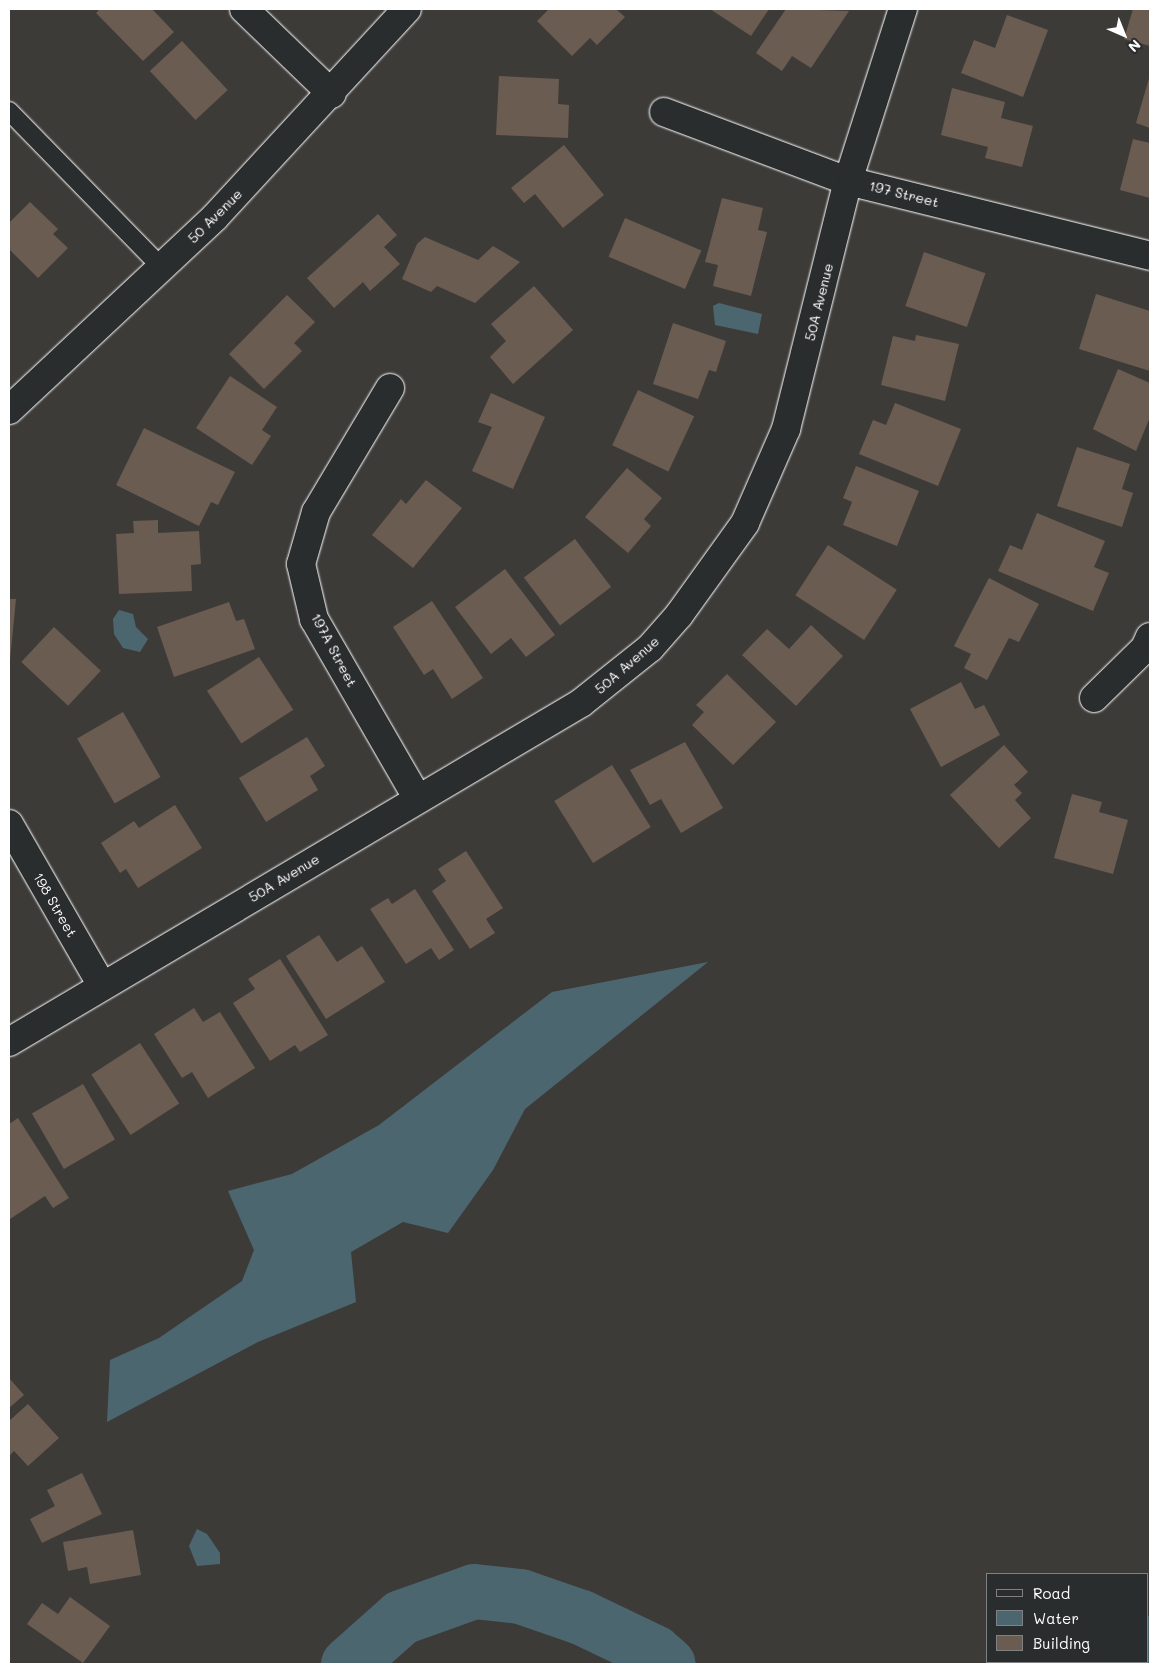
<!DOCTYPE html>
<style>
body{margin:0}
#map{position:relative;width:1159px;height:1673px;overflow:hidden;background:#3d3b38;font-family:Mali,sans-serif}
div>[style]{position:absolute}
.water>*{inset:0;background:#4c6670}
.river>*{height:55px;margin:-27.5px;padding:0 27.5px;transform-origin:27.5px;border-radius:27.5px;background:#4c6670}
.building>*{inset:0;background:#6a5c51;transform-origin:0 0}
.roads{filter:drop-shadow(0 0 1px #fff) drop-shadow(0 0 1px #fff)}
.lane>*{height:18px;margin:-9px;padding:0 9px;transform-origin:9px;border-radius:9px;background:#2a2d2e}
.street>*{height:28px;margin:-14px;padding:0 14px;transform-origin:14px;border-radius:14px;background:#2a2d2e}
.secondary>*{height:28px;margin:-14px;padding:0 14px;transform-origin:14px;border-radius:14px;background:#2a2d2e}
span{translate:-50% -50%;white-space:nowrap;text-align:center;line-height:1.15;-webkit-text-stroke:5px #2a2d2e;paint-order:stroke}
.street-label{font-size:14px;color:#fff}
.frame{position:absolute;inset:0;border:10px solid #fff;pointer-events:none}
.legend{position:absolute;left:986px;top:1573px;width:162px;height:90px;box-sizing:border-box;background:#2a2d2e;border:1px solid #7f8182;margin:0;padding:6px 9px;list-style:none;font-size:15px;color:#fff}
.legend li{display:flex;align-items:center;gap:10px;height:25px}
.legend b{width:25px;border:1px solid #7f8182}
.north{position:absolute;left:1099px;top:10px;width:50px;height:50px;-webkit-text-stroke:4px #2a2d2e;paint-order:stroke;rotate:136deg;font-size:14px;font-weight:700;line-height:20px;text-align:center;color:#fff}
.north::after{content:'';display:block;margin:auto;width:18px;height:22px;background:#fff;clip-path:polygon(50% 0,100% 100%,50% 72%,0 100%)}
</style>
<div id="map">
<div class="water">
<i style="clip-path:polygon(719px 303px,762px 314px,758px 334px,715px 325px,713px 306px)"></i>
<i style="clip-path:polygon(119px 610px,133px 614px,136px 627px,148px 639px,140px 652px,123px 648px,114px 634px,113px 619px)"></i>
<i style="clip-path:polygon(708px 962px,525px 1109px,493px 1170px,448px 1233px,403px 1222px,351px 1252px,356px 1302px,258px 1342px,107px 1422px,110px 1360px,159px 1338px,242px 1281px,254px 1250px,228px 1191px,292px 1174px,379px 1125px,552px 992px)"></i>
<i style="clip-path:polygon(197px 1529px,207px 1534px,220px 1553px,220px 1564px,197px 1566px,189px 1546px)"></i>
</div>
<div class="river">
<i style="left:1148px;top:1646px;width:4px;rotate:-56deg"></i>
<i style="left:348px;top:1664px;width:71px;rotate:-41.6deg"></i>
<i style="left:401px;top:1617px;width:77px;rotate:-19.6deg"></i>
<i style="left:474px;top:1591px;width:46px;rotate:6.2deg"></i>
<i style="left:520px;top:1596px;width:65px;rotate:19deg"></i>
<i style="left:581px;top:1617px;width:81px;rotate:25.6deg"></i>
<i style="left:654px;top:1652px;width:18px;rotate:41deg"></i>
</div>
<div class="building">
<i style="clip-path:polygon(100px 9px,152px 9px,174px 32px,143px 61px,96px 13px)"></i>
<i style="clip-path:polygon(549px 9px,616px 9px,625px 17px,597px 45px,590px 38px,572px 56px,537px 21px)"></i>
<i style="clip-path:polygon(710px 9px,769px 9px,751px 36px)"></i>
<i style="clip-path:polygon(786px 9px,849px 11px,811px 68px,792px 56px,782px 71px,756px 53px)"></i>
<i style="clip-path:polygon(1133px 9px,1150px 9px,1150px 46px,1124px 39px)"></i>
<i style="clip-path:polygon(1007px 15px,1048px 30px,1023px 97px,961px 73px,974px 40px,995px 48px)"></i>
<i style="left:182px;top:41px;width:67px;height:44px;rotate:47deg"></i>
<i style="clip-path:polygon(1150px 75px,1150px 128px,1136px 123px)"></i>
<i style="clip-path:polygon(499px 76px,559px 79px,558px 104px,569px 105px,568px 138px,496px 135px)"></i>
<i style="clip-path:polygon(952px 88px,1005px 102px,1001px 118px,1033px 126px,1022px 167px,985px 158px,988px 147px,941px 135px)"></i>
<i style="clip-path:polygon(1133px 139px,1150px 143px,1150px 198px,1120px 190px)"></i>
<i style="clip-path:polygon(564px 145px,604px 195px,563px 228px,535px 194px,524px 203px,511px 188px)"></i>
<i style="clip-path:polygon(722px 198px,763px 208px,758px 230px,767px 232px,751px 296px,713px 286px,718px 265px,705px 262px)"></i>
<i style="clip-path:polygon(30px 202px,58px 229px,53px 234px,68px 248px,38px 278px,9px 249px,9px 223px)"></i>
<i style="clip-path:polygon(378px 214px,397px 235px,384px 247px,400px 264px,370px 291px,363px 282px,334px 308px,307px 278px)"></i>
<i style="left:625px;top:218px;width:83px;height:42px;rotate:23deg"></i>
<i style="clip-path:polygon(425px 237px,478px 260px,493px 246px,520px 262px,475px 303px,437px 286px,431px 292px,402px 279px,417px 244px)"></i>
<i style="left:924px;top:252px;width:65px;height:57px;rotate:19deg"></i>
<i style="clip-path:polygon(534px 286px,573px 330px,513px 384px,490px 357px,506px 341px,491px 324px)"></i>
<i style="clip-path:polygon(1096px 294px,1150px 311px,1150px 371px,1079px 349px)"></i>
<i style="clip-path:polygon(287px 295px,315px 322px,294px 343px,302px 351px,264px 389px,229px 354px)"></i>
<i style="clip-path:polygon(673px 323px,726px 341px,716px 372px,709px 370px,698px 399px,653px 384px)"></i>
<i style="clip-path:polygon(916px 335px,959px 344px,945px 401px,881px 385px,893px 336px,915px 341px)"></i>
<i style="clip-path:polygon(1118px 369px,1150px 383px,1150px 417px,1136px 451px,1093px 429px)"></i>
<i style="clip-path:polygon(230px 376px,277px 407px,262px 430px,271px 436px,252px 465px,196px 428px)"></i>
<i style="left:638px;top:390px;width:62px;height:61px;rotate:25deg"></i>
<i style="clip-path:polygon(491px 393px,545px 417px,513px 489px,472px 471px,492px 427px,478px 422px)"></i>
<i style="clip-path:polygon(895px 403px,961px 429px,938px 486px,859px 454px,873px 420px,886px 425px)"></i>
<i style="clip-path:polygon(144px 428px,235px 472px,218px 505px,211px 502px,199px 526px,116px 485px)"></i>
<i style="clip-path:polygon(1077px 447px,1130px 464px,1122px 489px,1133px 493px,1122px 527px,1057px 506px)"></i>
<i style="clip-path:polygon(856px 466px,919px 491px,897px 546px,843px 525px,852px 502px,843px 498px)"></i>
<i style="clip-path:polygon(627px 468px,662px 498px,644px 519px,651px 526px,628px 553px,585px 517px)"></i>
<i style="clip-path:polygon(426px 480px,462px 508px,413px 568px,372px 535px,401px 499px,406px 504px)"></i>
<i style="clip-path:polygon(1037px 513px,1105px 541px,1094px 567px,1109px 573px,1093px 611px,998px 571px,1010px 545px,1022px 550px)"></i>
<i style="clip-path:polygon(158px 520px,158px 533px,199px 531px,201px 564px,191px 565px,192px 591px,119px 594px,116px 534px,134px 533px,133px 521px)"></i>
<i style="left:575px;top:539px;width:60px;height:64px;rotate:53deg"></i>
<i style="left:828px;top:545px;width:82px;height:60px;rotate:33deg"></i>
<i style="clip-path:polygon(505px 569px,555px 635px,526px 657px,511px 638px,491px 654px,455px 607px)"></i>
<i style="clip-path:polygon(989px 578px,1039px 604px,1019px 642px,1009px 638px,987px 680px,964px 668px,971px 654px,954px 646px)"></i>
<i style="clip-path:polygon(9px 599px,16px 599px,10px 660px,9px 660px)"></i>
<i style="clip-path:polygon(432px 601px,483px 678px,452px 699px,433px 669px,424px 675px,393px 627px)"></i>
<i style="clip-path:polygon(229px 602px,236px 621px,244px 619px,255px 649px,174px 677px,157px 627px)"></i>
<i style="clip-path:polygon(811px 625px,843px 656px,796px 706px,742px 655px,767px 629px,789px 649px)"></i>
<i style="left:54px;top:627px;width:64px;height:48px;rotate:43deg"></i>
<i style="left:259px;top:657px;width:63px;height:62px;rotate:57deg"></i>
<i style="clip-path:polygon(727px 674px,776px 722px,733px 765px,692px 725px,704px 712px,696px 705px)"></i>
<i style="clip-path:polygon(961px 682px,975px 709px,984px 705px,1000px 735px,941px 767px,910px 709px)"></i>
<i style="left:123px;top:712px;width:75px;height:53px;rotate:60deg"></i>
<i style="clip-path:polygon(307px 737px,325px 766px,310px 776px,318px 790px,266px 822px,239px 778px)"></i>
<i style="clip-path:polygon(685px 742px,723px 808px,681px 833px,661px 799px,650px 805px,630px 770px)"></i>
<i style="clip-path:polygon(1004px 745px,1028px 772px,1014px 785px,1022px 793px,1015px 800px,1031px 818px,999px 848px,950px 795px)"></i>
<i style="left:612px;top:765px;width:73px;height:68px;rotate:58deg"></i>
<i style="clip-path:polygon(1072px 794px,1102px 802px,1099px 812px,1128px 820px,1113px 874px,1054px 858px)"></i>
<i style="clip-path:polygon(175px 805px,202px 848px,138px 888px,126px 869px,120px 873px,101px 843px,134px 821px,139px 828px)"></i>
<i style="clip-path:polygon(466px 851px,503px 908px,486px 919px,495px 933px,470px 949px,432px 891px,446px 881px,438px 869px)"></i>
<i style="clip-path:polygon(415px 889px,454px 950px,439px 960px,431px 948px,406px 964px,370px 909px,388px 898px,392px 904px)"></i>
<i style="clip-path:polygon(319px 935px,337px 962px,362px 946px,385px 982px,326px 1019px,286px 956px)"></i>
<i style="clip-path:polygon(280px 959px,328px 1035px,300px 1052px,295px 1045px,270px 1061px,233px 1003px,255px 989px,248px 979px)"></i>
<i style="clip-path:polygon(194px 1008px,203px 1022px,220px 1012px,255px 1068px,208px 1098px,192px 1072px,182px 1078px,154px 1034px)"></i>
<i style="left:140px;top:1043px;width:72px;height:58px;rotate:57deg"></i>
<i style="left:83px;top:1084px;width:64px;height:59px;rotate:60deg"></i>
<i style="clip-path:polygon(18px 1118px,69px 1198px,53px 1208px,45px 1196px,10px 1219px,9px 1124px)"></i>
<i style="clip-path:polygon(9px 1378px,24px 1395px,9px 1408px)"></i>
<i style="clip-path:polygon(28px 1404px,59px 1438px,28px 1466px,14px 1451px,9px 1456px,9px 1421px)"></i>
<i style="clip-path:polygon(82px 1473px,102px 1514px,42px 1543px,30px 1519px,55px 1506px,47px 1490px)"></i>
<i style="clip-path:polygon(133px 1530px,141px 1575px,90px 1584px,87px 1567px,68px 1571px,63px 1542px)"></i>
<i style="clip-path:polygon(70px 1597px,110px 1626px,83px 1663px,27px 1624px,42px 1603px,58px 1614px)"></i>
</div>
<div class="roads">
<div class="lane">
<i style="left:9px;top:111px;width:219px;rotate:45.7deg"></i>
</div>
<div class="street">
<i style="left:664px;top:112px;width:197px;rotate:20.6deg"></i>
<i style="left:848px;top:181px;width:311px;rotate:13.9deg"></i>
<i style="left:390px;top:388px;width:144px;rotate:120.8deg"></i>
<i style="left:316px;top:512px;width:54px;rotate:106.1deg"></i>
<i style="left:301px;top:564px;width:57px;rotate:76.7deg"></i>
<i style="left:314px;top:619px;width:208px;rotate:60deg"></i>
<i style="left:1094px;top:698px;width:71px;rotate:-44.4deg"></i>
<i style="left:1145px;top:648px;width:12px;rotate:-66deg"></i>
<i style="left:9px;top:824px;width:187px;rotate:60.1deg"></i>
<i style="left:9px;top:1042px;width:665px;rotate:-30.65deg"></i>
<i style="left:581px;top:703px;width:88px;rotate:-38.6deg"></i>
<i style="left:650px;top:648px;width:44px;rotate:-48.7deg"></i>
<i style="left:679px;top:615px;width:113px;rotate:-54.3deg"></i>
<i style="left:745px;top:523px;width:103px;rotate:-66.4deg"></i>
<i style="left:786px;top:429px;width:256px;rotate:-76deg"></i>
<i style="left:848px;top:181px;width:181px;rotate:-72.3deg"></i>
</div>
<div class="secondary">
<i style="left:244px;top:9px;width:122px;rotate:44deg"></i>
<i style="left:9px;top:410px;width:282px;rotate:-43.1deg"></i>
<i style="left:215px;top:217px;width:283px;rotate:-47.3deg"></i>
</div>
</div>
<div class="street-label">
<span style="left:904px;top:194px;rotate:14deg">197 Street</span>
<span style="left:215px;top:216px;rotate:-45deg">50 Avenue</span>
<span style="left:819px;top:302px;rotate:-76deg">50A Avenue</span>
<span style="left:334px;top:650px;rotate:62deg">197A Street</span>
<span style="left:627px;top:665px;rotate:-41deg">50A Avenue</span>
<span style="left:284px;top:878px;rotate:-31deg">50A Avenue</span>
<span style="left:55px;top:905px;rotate:60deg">198 Street</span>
</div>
<div class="frame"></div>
<ul class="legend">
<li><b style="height:6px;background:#2a2d2e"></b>Road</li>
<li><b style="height:14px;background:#4c6670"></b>Water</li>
<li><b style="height:14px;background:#6a5c51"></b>Building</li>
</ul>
<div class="north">N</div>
</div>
